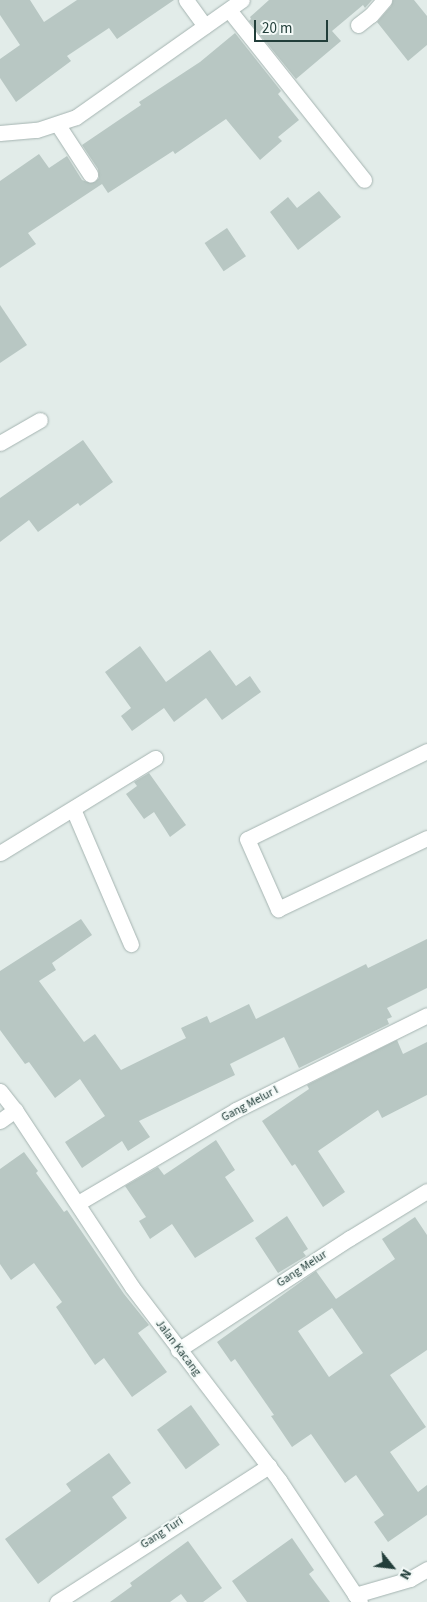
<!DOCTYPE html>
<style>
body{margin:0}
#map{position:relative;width:427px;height:1602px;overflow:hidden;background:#e2ece9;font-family:"Source Sans 3",sans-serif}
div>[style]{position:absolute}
.building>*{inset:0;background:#b8c7c3;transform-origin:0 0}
.roads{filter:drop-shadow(0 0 1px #a5b4b1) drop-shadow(0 0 1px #a5b4b1)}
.minor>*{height:15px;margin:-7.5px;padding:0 7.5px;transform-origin:7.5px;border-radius:7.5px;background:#fff}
span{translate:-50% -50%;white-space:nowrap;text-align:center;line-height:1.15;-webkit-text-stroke:4px #f3f9f7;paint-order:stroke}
.street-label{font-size:12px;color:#223e3a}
.north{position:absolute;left:367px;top:1542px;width:50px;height:50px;-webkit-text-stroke:4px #f3f9f7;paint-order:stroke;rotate:119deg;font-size:14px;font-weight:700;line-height:20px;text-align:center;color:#223e3a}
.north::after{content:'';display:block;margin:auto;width:18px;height:22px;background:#223e3a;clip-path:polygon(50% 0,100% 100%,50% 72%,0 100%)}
.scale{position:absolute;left:254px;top:20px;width:74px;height:22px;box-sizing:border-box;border:2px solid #223e3a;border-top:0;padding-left:6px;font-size:15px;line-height:18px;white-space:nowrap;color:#223e3a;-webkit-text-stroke:4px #f3f9f7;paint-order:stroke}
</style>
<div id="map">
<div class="building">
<i style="clip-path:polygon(0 0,30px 0,44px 22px,77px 0,174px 0,117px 39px,109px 28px,67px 56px,71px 61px,16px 102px,0 78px,0 59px,20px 45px,0 15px)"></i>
<i style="clip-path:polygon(269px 0,372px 0,365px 8px,363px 5px,332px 31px,341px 41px,296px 79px,249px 21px,251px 19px,250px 17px)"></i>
<i style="clip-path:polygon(393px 0,414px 0,427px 16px,427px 45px,408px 61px,377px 22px,391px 6px)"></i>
<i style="clip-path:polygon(235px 33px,281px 91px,278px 94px,299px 120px,278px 137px,282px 141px,260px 160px,226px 119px,175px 154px,173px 151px,108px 193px,102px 184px,28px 233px,36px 244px,0 268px,0 181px,39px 154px,49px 168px,67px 156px,82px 180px,90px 183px,95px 182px,99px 178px,98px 169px,82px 145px,141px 105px,139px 102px,200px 62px)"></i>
<i style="clip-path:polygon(319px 191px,341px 217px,298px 250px,270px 212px,288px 197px,297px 208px)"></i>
<i style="left:227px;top:228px;width:34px;height:27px;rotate:56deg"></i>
<i style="clip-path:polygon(0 305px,27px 345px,0 363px)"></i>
<i style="clip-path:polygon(83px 440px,113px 482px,80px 506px,78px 503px,38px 532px,29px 520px,0 542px,0 498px)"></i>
<i style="clip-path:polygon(140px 646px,166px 682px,210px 650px,236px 686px,250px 676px,261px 692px,222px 720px,206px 698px,174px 722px,164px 708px,132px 731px,121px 716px,131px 708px,105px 672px)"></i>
<i style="clip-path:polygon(149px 773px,186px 825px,170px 837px,154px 812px,144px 819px,126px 794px,137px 786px,134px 782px)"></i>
<i style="clip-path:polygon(81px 919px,92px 935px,52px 963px,56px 970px,39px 981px,84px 1042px,95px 1034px,121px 1070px,186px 1038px,181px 1028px,207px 1016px,210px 1023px,249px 1004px,256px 1019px,366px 964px,368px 968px,427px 939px,427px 988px,387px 1008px,392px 1017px,387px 1019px,389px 1024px,299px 1068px,284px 1037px,230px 1064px,235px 1075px,139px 1121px,150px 1137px,128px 1151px,122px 1141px,82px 1168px,65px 1142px,105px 1116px,80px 1079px,55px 1098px,29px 1062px,25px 1064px,0 1030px,0 971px)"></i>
<i style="clip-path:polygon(397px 1040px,403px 1054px,427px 1042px,427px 1095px,382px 1118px,378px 1110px,318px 1151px,345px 1192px,323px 1207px,295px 1164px,292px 1166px,262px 1121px,309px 1089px,307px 1085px)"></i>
<i style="clip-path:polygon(216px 1140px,235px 1170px,225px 1177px,254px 1221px,195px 1258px,172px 1224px,150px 1239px,139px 1221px,146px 1217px,125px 1186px,158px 1167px,164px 1175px)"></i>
<i style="clip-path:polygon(24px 1152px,38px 1171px,36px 1173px,64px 1212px,67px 1210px,124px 1294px,149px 1325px,138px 1333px,167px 1372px,132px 1397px,104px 1358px,95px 1365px,56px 1307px,62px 1302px,34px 1263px,11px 1280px,0 1264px,0 1169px)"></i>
<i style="clip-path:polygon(287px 1216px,308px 1249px,303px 1252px,306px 1256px,278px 1273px,255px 1238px)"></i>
<i style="clip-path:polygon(evenodd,415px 1217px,427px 1235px,427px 1350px,390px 1375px,426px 1427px,390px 1452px,418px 1492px,427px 1485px,427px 1515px,388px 1542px,374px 1522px,384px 1515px,356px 1475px,345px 1483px,311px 1434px,292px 1447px,271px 1416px,274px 1415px,235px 1359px,231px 1362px,217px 1342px,316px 1271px,336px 1299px,395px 1259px,382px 1239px,415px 1217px,332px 1308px,363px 1353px,329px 1377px,298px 1331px,332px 1308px)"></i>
<i style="left:191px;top:1405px;width:49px;height:42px;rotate:54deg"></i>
<i style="clip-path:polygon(109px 1453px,131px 1483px,112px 1497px,127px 1518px,38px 1584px,5px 1539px,71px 1491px,66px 1484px)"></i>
<i style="clip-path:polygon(292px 1538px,314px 1570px,309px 1574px,330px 1602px,247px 1602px,232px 1581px)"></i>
<i style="clip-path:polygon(188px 1541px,222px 1588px,203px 1602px,187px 1602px,181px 1594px,170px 1602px,110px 1602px,132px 1586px,130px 1583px)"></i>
</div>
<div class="roads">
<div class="minor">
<i style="left:186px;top:0;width:32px;rotate:54deg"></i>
<i style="left:229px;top:10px;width:217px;rotate:51.5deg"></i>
<i style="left:358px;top:25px;width:16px;rotate:-38deg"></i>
<i style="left:371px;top:15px;width:20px;rotate:-49deg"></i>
<i style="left:58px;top:125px;width:59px;rotate:56.9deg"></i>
<i style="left:0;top:133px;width:37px;rotate:-5deg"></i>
<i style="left:37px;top:130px;width:41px;rotate:-18.4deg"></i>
<i style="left:76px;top:117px;width:203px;rotate:-35.2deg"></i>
<i style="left:0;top:443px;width:46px;rotate:-29.9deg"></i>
<i style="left:427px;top:751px;width:200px;rotate:153.9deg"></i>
<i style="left:247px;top:839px;width:77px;rotate:66.1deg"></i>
<i style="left:278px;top:909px;width:165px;rotate:-25.5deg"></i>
<i style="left:73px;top:809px;width:147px;rotate:66.8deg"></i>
<i style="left:0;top:853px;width:182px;rotate:-31.5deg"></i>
<i style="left:0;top:1091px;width:24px;rotate:52deg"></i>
<i style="left:15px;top:1110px;width:212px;rotate:56.5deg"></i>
<i style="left:132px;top:1287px;width:243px;rotate:52.7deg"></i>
<i style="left:279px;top:1480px;width:146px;rotate:56.4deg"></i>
<i style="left:0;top:1121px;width:19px;rotate:-36deg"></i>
<i style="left:78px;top:1203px;width:183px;rotate:-30.5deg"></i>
<i style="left:236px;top:1110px;width:213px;rotate:-26.4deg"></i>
<i style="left:178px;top:1350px;width:205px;rotate:-33.1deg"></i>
<i style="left:350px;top:1238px;width:90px;rotate:-31.4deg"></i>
<i style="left:355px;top:1595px;width:57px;rotate:-16.2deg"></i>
<i style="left:410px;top:1579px;width:20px;rotate:-30deg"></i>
<i style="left:57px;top:1602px;width:252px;rotate:-32.7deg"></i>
</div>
</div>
<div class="street-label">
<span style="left:250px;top:1104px;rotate:-28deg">Gang Melur I</span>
<span style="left:302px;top:1269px;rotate:-33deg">Gang Melur</span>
<span style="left:178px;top:1348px;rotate:53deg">Jalan Kacang</span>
<span style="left:162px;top:1533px;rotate:-33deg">Gang Turi</span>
</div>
<div class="north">N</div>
<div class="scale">20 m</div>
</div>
